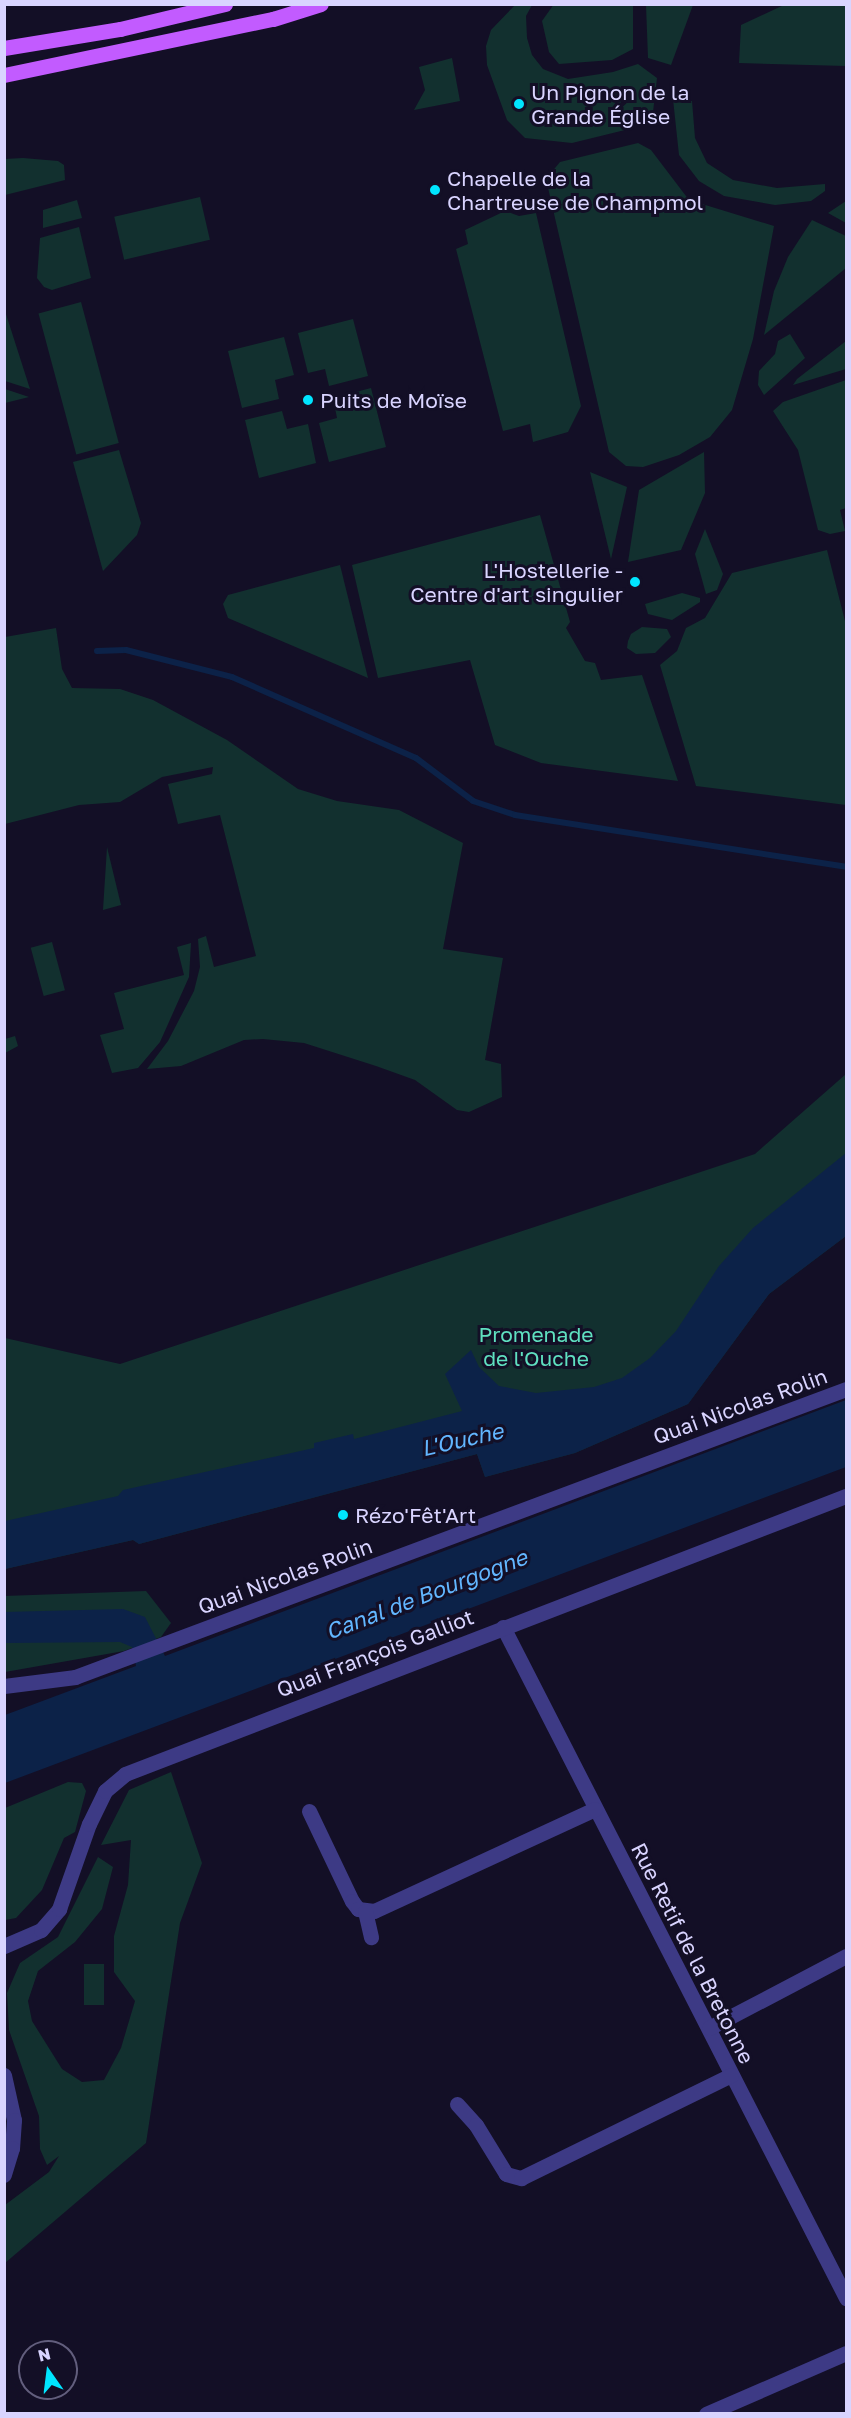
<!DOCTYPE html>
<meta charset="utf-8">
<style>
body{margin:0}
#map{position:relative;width:851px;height:2418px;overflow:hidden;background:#130f26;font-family:"Golos Text",sans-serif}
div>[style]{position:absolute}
.green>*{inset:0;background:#12302f;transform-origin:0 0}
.water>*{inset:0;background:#0c2248}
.stream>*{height:6px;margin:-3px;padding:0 3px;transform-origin:3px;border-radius:3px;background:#0c2248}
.minor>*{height:15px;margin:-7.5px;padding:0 7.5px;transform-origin:7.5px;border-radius:7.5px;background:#3d3a85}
.tertiary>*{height:15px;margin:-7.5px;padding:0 7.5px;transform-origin:7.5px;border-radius:7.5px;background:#3d3a85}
.primary>*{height:15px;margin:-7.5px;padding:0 7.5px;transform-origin:7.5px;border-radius:7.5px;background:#c25bff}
.dots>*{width:16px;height:16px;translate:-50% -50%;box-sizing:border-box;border:3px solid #130f26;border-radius:50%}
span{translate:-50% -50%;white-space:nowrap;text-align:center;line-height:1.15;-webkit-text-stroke:6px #130f26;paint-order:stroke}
.poi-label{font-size:21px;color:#d9d4ff}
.left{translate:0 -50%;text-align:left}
.right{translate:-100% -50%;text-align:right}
.park-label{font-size:21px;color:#5fe0c0}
.street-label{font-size:21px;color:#d9d4ff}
.water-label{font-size:22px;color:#62b6ff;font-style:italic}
.frame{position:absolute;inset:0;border:6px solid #d9d4ff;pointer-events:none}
.north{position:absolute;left:18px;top:2340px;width:60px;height:60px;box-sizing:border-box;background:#130f26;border:2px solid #625e7d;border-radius:50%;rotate:346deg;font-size:16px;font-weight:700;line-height:24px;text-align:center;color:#d9d4ff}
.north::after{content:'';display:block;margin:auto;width:21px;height:27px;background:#00e5ff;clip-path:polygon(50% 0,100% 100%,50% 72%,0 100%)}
</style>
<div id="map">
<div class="green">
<i style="clip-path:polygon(554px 4px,633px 5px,633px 49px,612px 60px,559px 64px,549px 52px,542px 21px)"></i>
<i style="clip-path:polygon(786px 4px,846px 5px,846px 66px,739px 63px,741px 25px)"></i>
<i style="clip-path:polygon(515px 5px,532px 5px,526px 16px,527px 38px,532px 55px,543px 69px,568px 79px,613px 72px,638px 64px,657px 78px,653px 112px,643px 122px,625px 130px,572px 143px,525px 138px,507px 120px,487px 65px,486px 46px,491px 30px)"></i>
<i style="clip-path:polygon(646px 5px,693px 5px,671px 65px,648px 58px)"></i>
<i style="clip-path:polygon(452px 58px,460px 101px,414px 110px,425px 90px,419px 67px)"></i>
<i style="clip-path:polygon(673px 99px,692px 101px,695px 138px,707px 163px,733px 180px,777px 188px,825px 184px,825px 191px,811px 201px,775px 205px,724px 196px,699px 181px,679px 155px)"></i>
<i style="clip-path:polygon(638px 143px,651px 150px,689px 200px,774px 226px,753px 339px,732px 410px,710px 437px,679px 455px,643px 467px,626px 466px,609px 452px,546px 179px,560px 162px)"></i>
<i style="clip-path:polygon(23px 158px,58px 161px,64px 165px,65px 180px,5px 195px,5px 159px)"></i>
<i style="left:200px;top:197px;width:44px;height:88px;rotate:77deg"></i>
<i style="clip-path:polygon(77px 200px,82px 218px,43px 228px,43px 210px)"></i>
<i style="clip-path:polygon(846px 201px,846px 223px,828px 213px)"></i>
<i style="clip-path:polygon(505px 211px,519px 216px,536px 213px,581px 406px,568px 432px,533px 442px,530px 424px,503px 431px,456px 249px,468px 244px,465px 230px)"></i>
<i style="clip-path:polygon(812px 220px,846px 236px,846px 268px,764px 335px,774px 291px,788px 257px)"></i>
<i style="clip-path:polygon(79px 227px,91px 278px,52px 290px,44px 287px,37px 278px,40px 238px)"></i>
<i style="left:81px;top:302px;width:146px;height:44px;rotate:75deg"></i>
<i style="clip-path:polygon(5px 311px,30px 389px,5px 381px)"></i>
<i style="clip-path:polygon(353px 319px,368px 376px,329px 386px,325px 369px,308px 373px,298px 333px)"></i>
<i style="clip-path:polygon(790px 334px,805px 358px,764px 395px,758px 385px,759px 371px,775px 354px,778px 341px)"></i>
<i style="clip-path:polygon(284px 337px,294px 375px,275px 380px,279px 399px,242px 408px,228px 351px)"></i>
<i style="clip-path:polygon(846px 341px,846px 369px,793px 385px,797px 379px)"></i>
<i style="clip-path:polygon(846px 380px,846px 508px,840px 510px,845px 531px,830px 534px,818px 530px,798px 450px,773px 411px,783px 402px)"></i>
<i style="clip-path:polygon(371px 388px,386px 447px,329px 462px,319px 423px,337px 418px,333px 398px)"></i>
<i style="clip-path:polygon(5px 389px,29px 397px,5px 403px)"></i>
<i style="clip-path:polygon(282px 411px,287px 429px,308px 424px,316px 463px,259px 478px,245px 420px)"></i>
<i style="clip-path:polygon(119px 450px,141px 523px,137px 535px,103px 571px,73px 462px)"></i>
<i style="clip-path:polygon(704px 452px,705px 493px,681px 550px,628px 562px,639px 490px)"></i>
<i style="clip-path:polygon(590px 472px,627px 487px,611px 559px)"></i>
<i style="clip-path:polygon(540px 515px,570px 622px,566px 628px,585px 661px,595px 663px,601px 680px,642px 675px,678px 781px,541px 763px,495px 745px,470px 660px,378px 678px,352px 565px)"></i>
<i style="clip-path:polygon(705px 529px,723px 574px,717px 590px,706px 594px,695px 554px)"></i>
<i style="clip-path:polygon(827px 550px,846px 625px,846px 805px,696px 786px,660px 665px,677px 651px,686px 628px,705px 618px,732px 573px)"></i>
<i style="clip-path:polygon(340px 565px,368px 678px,228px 618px,223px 604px,228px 595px)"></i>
<i style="clip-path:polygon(682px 593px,700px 598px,700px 602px,672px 620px,648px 614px,645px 604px)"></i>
<i style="clip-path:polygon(642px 627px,667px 629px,671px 637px,655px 653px,636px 654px,627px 648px,628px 641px,631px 634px)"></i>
<i style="clip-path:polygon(56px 628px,62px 669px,72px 688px,120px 689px,153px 700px,227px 740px,298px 789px,337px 801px,399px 810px,463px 843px,443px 949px,503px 958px,485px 1060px,501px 1064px,502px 1097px,469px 1112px,457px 1110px,415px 1080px,376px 1066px,304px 1043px,263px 1039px,244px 1040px,181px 1066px,147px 1069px,168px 1041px,194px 991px,200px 967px,198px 939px,206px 936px,214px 967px,256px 956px,220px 815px,178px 824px,168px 784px,212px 774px,213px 767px,162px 777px,120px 802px,79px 805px,5px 824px,5px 637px)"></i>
<i style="clip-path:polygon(107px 847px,121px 905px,103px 910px)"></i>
<i style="left:52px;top:942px;width:50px;height:22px;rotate:75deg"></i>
<i style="clip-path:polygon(191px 943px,189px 977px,160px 1042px,138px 1068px,112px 1073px,100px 1035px,124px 1029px,114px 993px,184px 975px,177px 947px)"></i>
<i style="clip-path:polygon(15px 1036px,18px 1046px,5px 1053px,5px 1039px)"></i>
<i style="clip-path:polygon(846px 1074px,846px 1236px,769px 1294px,688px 1404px,575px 1453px,485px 1477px,477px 1454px,139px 1544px,133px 1540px,5px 1569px,5px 1338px,120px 1364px,755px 1154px)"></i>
<i style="clip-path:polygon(146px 1591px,171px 1623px,161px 1637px,124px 1651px,5px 1672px,4px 1596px)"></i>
<i style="clip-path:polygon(171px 1772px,202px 1863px,180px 1923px,146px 2143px,5px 2263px,5px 2205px,49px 2172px,59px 2156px,47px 2165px,40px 2149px,39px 2116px,9px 2030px,7px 1993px,20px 1963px,58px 1937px,98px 1857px,113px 1867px,102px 1909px,75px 1942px,38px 1971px,28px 2001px,32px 2021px,62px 2069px,82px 2082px,104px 2080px,121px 2048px,135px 2001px,114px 1972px,114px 1936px,128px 1885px,131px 1840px,101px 1845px,129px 1790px)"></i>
<i style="clip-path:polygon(68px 1782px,82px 1783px,86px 1791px,75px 1832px,64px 1838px,42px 1890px,16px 1918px,5px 1920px,5px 1808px)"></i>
<i style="left:84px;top:1964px;width:20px;height:41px"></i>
</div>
<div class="water">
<i style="clip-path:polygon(846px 1153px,846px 1236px,769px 1294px,688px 1404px,575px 1453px,485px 1477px,477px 1454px,139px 1544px,133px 1540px,5px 1569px,5px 1521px,118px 1496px,123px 1490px,314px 1448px,314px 1443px,353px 1434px,354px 1439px,462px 1411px,445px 1374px,471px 1350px,479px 1367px,499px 1386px,536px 1393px,594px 1387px,622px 1378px,650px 1358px,676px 1331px,719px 1266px,753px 1228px)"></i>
<i style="clip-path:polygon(846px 1400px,846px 1467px,5px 1783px,5px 1715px,136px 1666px,132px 1647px,120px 1642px,5px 1643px,4px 1612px,123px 1609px,145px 1617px,165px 1656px)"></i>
</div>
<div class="stream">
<i style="left:97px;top:651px;width:29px;rotate:-2deg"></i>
<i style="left:126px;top:650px;width:109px;rotate:14.3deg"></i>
<i style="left:232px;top:677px;width:201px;rotate:23.8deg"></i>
<i style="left:416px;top:758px;width:71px;rotate:37deg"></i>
<i style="left:473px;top:801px;width:44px;rotate:18.4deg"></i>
<i style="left:515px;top:815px;width:335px;rotate:8.9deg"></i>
</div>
<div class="minor">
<i style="left:503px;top:1627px;width:754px;rotate:62.92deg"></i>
<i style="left:309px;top:1811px;width:100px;rotate:64.5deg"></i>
<i style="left:352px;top:1901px;width:10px;rotate:53deg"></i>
<i style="left:358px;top:1909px;width:16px;rotate:7deg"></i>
<i style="left:374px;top:1911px;width:243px;rotate:-24.8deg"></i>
<i style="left:365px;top:1911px;width:27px;rotate:77deg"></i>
<i style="left:4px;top:1946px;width:40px;rotate:-23.4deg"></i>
<i style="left:41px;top:1930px;width:28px;rotate:-49deg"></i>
<i style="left:59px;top:1909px;width:90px;rotate:-70.6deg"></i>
<i style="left:89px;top:1824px;width:37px;rotate:-64deg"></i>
<i style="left:105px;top:1791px;width:26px;rotate:-40deg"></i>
<i style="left:125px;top:1774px;width:773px;rotate:-21.09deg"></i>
<i style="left:709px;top:2028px;width:155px;rotate:-27.7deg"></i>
<i style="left:457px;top:2104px;width:28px;rotate:48deg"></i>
<i style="left:476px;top:2125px;width:57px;rotate:58.5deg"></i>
<i style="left:506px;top:2174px;width:16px;rotate:15deg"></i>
<i style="left:521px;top:2178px;width:234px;rotate:-26.1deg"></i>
<i style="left:706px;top:2414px;width:153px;rotate:-23.5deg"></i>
</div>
<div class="tertiary">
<i style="left:4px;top:1686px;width:72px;rotate:-7.2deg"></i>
<i style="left:75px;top:1677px;width:823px;rotate:-20.48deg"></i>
<i style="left:4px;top:2075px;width:46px;rotate:77.5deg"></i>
<i style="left:14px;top:2120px;width:28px;rotate:94deg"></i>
<i style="left:12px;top:2148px;width:28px;rotate:107deg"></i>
</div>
<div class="primary">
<i style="left:4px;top:48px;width:118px;rotate:-9.3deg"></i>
<i style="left:120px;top:29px;width:108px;rotate:-13.4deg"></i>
<i style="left:4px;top:75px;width:275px;rotate:-11.8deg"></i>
<i style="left:273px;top:19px;width:50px;rotate:-17.4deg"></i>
</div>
<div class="dots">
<i style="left:519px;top:104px;background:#00e5ff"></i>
<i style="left:435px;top:190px;background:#00e5ff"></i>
<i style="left:308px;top:400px;background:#00e5ff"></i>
<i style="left:635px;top:582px;background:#00e5ff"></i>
<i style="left:343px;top:1515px;background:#00e5ff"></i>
</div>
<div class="poi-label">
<span class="left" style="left:531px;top:104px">Un Pignon de la<br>Grande Église</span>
<span class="left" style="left:447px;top:190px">Chapelle de la<br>Chartreuse de Champmol</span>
<span class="left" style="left:320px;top:400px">Puits de Moïse</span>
<span class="right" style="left:623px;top:582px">L'Hostellerie -<br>Centre d'art singulier</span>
<span class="left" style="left:355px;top:1515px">Rézo'Fêt'Art</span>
</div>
<div class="park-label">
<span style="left:536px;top:1346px">Promenade<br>de l'Ouche</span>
</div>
<div class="street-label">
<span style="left:740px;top:1406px;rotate:-20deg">Quai Nicolas Rolin</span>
<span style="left:285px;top:1576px;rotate:-20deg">Quai Nicolas Rolin</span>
<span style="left:375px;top:1653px;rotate:-21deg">Quai François Galliot</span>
<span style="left:693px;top:1953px;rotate:63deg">Rue Retif de la Bretonne</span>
</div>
<div class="water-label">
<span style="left:462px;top:1439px;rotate:-13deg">L'Ouche</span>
<span style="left:426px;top:1594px;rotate:-21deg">Canal de Bourgogne</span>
</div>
<div class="frame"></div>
<div class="north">N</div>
</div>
